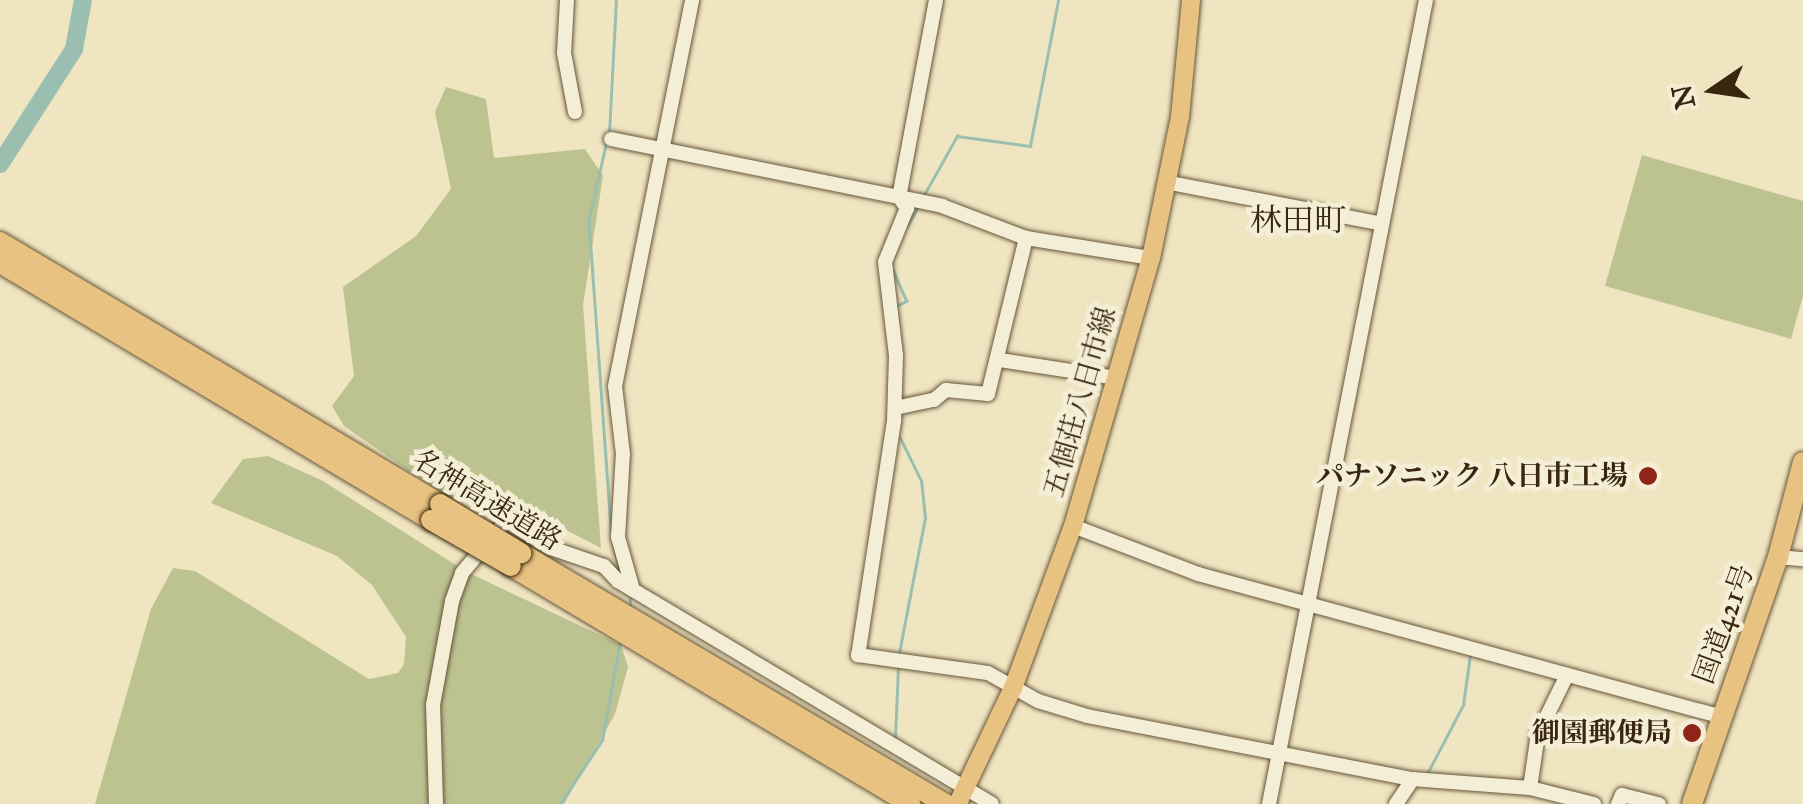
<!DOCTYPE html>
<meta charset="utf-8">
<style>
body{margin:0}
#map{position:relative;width:1803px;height:804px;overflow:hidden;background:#f0e5c1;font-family:"IM FELL Great Primer","Noto Serif JP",serif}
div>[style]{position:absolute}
.green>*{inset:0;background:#bcc391}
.stream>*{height:2.5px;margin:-1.25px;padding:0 1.25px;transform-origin:1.25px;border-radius:1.25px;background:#9abfb0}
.river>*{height:18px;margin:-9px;padding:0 9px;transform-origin:9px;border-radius:9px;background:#9abfb0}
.roads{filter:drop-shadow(0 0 2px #67563b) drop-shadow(0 0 2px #67563b)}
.minor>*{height:14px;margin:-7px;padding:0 7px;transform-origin:7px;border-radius:7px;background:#f5eed7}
.major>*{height:18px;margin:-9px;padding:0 9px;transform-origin:9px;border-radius:9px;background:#e8c280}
.highway>*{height:20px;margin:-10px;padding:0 10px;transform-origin:10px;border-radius:10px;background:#e8c280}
.bridges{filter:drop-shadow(0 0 2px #39260e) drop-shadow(0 0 2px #39260e)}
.highway-bridge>*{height:20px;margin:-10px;padding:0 10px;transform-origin:10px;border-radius:10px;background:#e8c280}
.dots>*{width:28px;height:28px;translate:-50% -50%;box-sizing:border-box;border:5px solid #f5eed7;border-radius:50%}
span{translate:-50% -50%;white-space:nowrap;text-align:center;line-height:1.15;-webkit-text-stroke:9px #f5eed7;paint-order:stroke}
.street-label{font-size:28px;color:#39260e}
.poi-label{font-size:28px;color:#39260e;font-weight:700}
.right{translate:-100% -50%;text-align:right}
.quarter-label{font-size:32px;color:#39260e}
.north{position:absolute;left:1663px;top:40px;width:100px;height:100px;-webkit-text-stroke:8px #f5eed7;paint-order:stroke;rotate:257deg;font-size:28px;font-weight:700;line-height:40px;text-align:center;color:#39260e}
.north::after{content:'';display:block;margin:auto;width:35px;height:45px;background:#39260e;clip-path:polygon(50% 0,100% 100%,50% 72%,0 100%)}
</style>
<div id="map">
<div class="green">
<i style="clip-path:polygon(446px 87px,486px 99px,494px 158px,585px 149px,603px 176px,583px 305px,601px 548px,458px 474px,452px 501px,344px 426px,332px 406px,354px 376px,343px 287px,416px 236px,451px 189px,435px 112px)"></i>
<i style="clip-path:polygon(1642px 155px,1803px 201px,1803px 296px,1791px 339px,1605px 286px)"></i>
<i style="clip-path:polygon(268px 456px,323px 481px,467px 572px,621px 645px,628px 667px,615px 714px,564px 804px,95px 804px,151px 609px,173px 568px,195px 571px,369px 679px,398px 673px,404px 664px,406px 637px,372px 585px,337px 556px,211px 503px,243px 459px)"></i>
</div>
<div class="stream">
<i style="left:609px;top:133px;width:133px;rotate:-87deg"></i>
<i style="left:607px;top:141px;width:82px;rotate:102.7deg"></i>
<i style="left:589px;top:221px;width:309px;rotate:85.9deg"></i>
<i style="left:924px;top:195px;width:68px;rotate:-60.8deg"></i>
<i style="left:957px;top:136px;width:74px;rotate:7.8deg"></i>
<i style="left:1030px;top:146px;width:149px;rotate:-79.1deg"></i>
<i style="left:907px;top:226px;width:22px;rotate:-60deg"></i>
<i style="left:893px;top:270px;width:34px;rotate:66deg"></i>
<i style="left:907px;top:301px;width:13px;rotate:151deg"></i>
<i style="left:613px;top:542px;width:32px;rotate:76deg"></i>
<i style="left:630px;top:594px;width:16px;rotate:86deg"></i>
<i style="left:899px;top:653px;width:137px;rotate:-79.1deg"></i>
<i style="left:925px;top:518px;width:37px;rotate:-96deg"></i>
<i style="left:921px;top:481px;width:48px;rotate:-116deg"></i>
<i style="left:895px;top:738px;width:72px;rotate:-87.6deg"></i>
<i style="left:1428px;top:772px;width:76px;rotate:-62.4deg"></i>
<i style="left:1463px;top:705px;width:50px;rotate:-82deg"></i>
<i style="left:560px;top:804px;width:77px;rotate:-56.7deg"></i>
<i style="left:602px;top:740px;width:101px;rotate:-79.7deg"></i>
</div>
<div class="river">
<i style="left:0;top:164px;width:137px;rotate:-57.2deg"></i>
<i style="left:74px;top:49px;width:50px;rotate:-79.6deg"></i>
</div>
<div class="roads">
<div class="minor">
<i style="left:567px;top:0;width:53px;rotate:93.2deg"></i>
<i style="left:564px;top:53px;width:60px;rotate:79.4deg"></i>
<i style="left:936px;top:0;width:200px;rotate:100.6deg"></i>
<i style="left:899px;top:197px;width:14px;rotate:54deg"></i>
<i style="left:907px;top:208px;width:58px;rotate:112.2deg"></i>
<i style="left:885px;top:262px;width:94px;rotate:83.3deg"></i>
<i style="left:896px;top:355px;width:66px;rotate:91.7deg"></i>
<i style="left:894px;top:421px;width:237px;rotate:98.7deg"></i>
<i style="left:858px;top:655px;width:131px;rotate:7.9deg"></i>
<i style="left:988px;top:673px;width:57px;rotate:29.2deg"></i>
<i style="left:1038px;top:701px;width:51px;rotate:17deg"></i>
<i style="left:1087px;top:716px;width:331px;rotate:11deg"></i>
<i style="left:1412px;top:779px;width:118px;rotate:4.4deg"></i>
<i style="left:1530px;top:788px;width:66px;rotate:14deg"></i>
<i style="left:611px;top:139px;width:338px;rotate:11.4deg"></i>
<i style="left:942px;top:206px;width:90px;rotate:20.9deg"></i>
<i style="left:1026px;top:238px;width:127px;rotate:9.1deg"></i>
<i style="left:1170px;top:183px;width:216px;rotate:10.9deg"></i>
<i style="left:1000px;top:360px;width:117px;rotate:8.8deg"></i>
<i style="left:895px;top:408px;width:40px;rotate:-12deg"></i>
<i style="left:934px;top:400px;width:16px;rotate:-40deg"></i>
<i style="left:946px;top:390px;width:42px;rotate:5.4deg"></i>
<i style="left:988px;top:394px;width:161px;rotate:-76.3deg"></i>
<i style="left:1073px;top:526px;width:134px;rotate:21deg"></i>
<i style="left:1198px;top:574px;width:540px;rotate:15.25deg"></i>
<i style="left:1778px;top:557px;width:25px;rotate:5deg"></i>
<i style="left:633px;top:590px;width:55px;rotate:-105.8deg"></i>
<i style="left:618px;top:537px;width:83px;rotate:-86.6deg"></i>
<i style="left:623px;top:454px;width:68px;rotate:-96.7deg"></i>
<i style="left:615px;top:386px;width:394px;rotate:-78.7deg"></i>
<i style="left:1530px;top:788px;width:55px;rotate:-81.6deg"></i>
<i style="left:1538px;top:734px;width:66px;rotate:-63.8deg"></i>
<i style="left:436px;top:804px;width:99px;rotate:-91.7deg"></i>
<i style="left:433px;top:705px;width:106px;rotate:-79.6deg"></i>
<i style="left:452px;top:601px;width:30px;rotate:-70deg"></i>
<i style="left:462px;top:573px;width:68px;rotate:-49.8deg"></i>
<i style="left:506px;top:521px;width:52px;rotate:31deg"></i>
<i style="left:551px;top:548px;width:56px;rotate:18.8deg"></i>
<i style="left:604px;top:566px;width:21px;rotate:47deg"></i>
<i style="left:618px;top:581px;width:435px;rotate:30.8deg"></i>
<i style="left:1269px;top:804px;width:819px;rotate:-78.95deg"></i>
<i style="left:1396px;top:804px;width:30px;rotate:-56deg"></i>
<i style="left:1618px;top:804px;width:10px;rotate:-66deg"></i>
<i style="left:1622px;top:795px;width:38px;rotate:14deg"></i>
</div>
<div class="major">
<i style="left:959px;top:801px;width:125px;rotate:-64.5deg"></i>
<i style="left:1013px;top:688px;width:173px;rotate:-69.7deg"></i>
<i style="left:1073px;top:526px;width:279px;rotate:-73.8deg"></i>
<i style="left:1151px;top:258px;width:144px;rotate:-78.4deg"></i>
<i style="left:1180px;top:117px;width:118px;rotate:-84.6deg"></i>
</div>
<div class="highway">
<i style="left:0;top:242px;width:512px;rotate:30.77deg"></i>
<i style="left:0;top:263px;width:502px;rotate:30.81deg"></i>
<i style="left:521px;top:553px;width:494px;rotate:30.6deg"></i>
<i style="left:511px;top:566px;width:465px;rotate:30.8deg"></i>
<i style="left:1692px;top:804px;width:262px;rotate:-70.8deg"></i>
<i style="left:1778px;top:557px;width:98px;rotate:-75.3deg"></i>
</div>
</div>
<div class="bridges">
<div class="highway-bridge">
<i style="left:440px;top:504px;width:95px;rotate:31.2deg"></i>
<i style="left:431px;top:520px;width:92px;rotate:29.9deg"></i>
</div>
</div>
<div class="dots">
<i style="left:1648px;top:476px;background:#8f2418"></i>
<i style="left:1692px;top:733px;background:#8f2418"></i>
</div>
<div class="street-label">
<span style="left:1080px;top:402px;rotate:-74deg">五個荘八日市線</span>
<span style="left:487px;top:500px;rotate:31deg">名神高速道路</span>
<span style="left:1724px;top:624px;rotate:-70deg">国道421号</span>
</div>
<div class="poi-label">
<span class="right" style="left:1628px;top:476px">パナソニック 八日市工場</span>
<span class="right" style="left:1672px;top:733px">御園郵便局</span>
</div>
<div class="quarter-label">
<span style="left:1298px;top:221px">林田町</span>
</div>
<div class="north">N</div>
</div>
